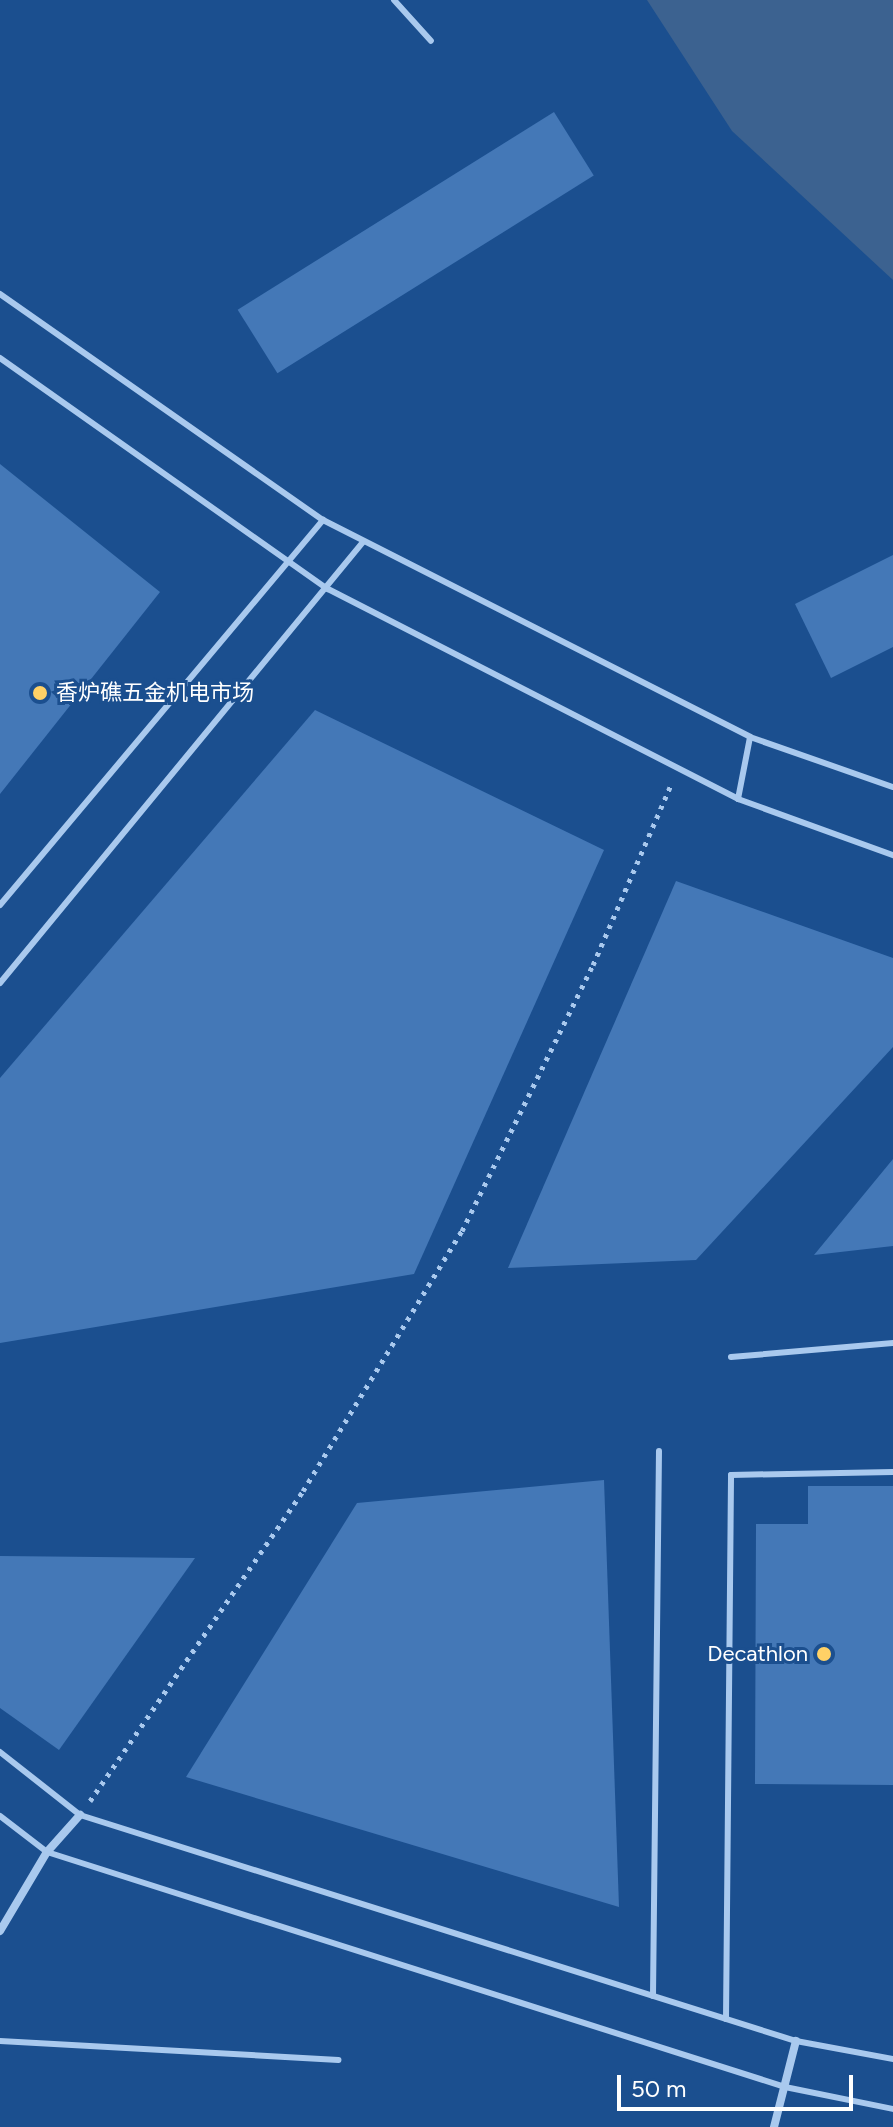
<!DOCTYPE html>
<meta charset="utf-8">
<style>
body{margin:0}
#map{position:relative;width:893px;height:2127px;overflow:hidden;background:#1b4f8f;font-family:Figtree,"Noto Sans SC",sans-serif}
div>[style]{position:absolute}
.water>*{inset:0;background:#3c6290}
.building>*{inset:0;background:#4478b7;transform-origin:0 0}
.path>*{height:5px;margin-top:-2.5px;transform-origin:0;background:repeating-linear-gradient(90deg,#a9c9ee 0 4px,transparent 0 10px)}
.service>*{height:6px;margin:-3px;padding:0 3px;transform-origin:3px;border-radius:3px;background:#a9c9ee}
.minor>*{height:8px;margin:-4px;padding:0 4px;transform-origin:4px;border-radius:4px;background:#a9c9ee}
.dots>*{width:22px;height:22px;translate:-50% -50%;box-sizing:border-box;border:4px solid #1b4f8f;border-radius:50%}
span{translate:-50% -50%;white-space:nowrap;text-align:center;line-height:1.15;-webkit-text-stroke:6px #1b4f8f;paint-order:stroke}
.poi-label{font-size:22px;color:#fff}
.left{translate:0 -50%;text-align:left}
.right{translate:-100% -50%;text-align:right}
.scale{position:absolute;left:617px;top:2075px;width:236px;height:36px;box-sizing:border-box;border:4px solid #fff;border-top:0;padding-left:10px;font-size:24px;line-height:28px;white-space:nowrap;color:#fff;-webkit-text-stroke:6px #1b4f8f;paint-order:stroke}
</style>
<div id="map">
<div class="water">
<i style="clip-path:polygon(647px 0,893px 0,893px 280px,732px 131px)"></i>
</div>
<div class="building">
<i style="left:554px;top:112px;width:75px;height:373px;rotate:58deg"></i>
<i style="clip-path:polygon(0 464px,160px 592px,0 794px)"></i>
<i style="clip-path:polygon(893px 555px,893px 647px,831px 678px,795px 604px)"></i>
<i style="clip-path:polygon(315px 710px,604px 850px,414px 1274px,0 1343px,0 1078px)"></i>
<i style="clip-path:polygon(676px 881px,893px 958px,893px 1047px,696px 1260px,508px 1268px)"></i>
<i style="clip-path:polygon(893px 1159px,893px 1246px,814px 1255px)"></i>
<i style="clip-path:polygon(604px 1480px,619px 1907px,186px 1777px,357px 1503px)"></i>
<i style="clip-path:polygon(808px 1486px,893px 1486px,893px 1785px,755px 1784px,756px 1524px,808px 1524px)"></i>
<i style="clip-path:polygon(0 1556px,195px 1558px,59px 1750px,0 1708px)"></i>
</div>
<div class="path">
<i style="left:90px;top:1801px;width:376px;rotate:-55.5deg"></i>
<i style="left:303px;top:1491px;width:305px;rotate:-58.6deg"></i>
<i style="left:462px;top:1231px;width:297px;rotate:-63.8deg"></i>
<i style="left:593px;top:965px;width:196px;rotate:-66.6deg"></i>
</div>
<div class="service">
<i style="left:394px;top:0;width:55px;rotate:47.9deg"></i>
<i style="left:0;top:294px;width:394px;rotate:35deg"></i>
<i style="left:323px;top:520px;width:479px;rotate:26.9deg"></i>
<i style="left:750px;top:737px;width:151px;rotate:19.3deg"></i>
<i style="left:0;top:358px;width:401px;rotate:35.2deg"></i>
<i style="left:328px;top:589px;width:461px;rotate:27.1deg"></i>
<i style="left:738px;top:799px;width:165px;rotate:19.9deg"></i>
<i style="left:738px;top:799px;width:63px;rotate:-79deg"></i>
<i style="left:0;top:905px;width:503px;rotate:-50deg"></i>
<i style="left:0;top:983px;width:571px;rotate:-50.54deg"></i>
<i style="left:731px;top:1357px;width:163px;rotate:-4.9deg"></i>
<i style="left:0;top:1752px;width:102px;rotate:38.2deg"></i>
<i style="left:80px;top:1815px;width:751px;rotate:17.52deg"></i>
<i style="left:796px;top:2041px;width:99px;rotate:10.5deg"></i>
<i style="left:0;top:1816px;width:59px;rotate:37.5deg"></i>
<i style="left:47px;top:1852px;width:775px;rotate:17.66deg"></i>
<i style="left:785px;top:2087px;width:110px;rotate:11.5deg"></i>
<i style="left:653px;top:1996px;width:545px;rotate:-89.37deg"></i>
<i style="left:726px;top:2019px;width:544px;rotate:-89.47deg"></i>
<i style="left:731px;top:1475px;width:162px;rotate:-1.1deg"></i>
<i style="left:0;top:2041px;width:339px;rotate:3.2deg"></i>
</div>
<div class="minor">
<i style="left:0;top:1931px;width:92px;rotate:-59.3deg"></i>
<i style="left:47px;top:1852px;width:50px;rotate:-48.3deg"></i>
<i style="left:774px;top:2127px;width:89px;rotate:-75.7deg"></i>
</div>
<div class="dots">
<i style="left:40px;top:693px;background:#ffd166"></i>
<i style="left:824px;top:1654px;background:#ffd166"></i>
</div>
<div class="poi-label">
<span class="left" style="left:56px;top:693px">香炉礁五金机电市场</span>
<span class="right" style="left:808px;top:1654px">Decathlon</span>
</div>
<div class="scale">50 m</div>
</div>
